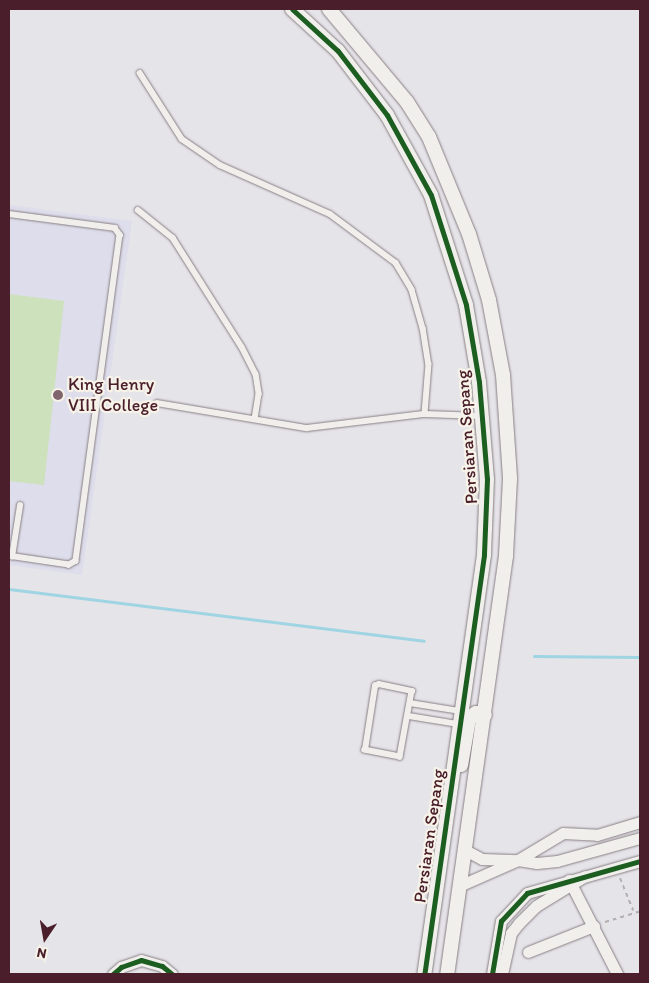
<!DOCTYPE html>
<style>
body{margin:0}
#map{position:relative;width:649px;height:983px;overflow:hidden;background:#e5e4e9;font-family:Itim,sans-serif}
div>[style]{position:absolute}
.built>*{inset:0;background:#ddddeb}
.green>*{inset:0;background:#cde1bc}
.stream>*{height:3px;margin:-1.5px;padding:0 1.5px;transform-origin:1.5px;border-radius:1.5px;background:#9fd5e2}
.path>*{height:2px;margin-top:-1px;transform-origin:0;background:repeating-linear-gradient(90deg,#b4aeae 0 4px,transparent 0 8px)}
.roads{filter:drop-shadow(0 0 1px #887f84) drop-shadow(0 0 1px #887f84)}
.service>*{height:5.5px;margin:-2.75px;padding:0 2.75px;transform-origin:2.75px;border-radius:2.75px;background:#f0efec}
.minor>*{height:11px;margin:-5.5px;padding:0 5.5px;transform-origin:5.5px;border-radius:5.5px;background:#f0efec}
.tertiary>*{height:14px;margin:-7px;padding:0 7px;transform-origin:7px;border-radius:7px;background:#f0efec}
.cycleway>*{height:5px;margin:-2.5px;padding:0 2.5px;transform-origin:2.5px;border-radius:2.5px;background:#1b5e20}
.dots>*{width:14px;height:14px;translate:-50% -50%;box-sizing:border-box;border:2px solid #f7f3e8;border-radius:50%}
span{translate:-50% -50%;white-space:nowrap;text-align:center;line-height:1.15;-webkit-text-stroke:4.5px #f7f3e8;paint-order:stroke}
.poi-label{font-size:18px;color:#4a1f2b}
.left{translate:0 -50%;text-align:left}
.street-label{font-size:18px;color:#4a1f2b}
.frame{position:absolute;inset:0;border:10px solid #4a1f2b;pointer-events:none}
.north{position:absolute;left:20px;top:913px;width:50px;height:50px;-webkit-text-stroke:4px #f7f3e8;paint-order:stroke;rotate:192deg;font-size:14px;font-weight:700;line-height:20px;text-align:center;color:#4a1f2b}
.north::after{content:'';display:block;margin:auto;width:18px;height:22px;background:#4a1f2b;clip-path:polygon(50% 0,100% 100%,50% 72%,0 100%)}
</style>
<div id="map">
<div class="built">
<i style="clip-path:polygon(9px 205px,132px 221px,82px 575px,9px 565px)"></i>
</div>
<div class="green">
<i style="clip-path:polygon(9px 294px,64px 301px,44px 485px,9px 481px)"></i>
</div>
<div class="stream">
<i style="left:9px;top:589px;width:418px;rotate:7.1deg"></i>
<i style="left:534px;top:656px;width:106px;rotate:0.5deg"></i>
</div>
<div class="path">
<i style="left:620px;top:878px;width:35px;rotate:68deg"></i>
<i style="left:605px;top:922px;width:37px;rotate:-17deg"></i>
</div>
<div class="roads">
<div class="service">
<i style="left:140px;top:73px;width:78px;rotate:57.5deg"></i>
<i style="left:182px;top:139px;width:46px;rotate:34.4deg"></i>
<i style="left:220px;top:165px;width:120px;rotate:24deg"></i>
<i style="left:330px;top:214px;width:82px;rotate:36.6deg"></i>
<i style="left:396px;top:263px;width:31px;rotate:59deg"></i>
<i style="left:412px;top:290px;width:40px;rotate:74deg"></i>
<i style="left:423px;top:328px;width:36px;rotate:81deg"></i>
<i style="left:429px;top:364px;width:50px;rotate:94.6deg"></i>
<i style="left:138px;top:210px;width:45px;rotate:38.7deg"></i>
<i style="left:173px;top:238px;width:129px;rotate:57.7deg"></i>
<i style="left:242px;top:347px;width:30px;rotate:63deg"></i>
<i style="left:256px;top:374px;width:20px;rotate:81deg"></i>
<i style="left:259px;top:394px;width:24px;rotate:99deg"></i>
<i style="left:9px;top:214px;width:107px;rotate:7.5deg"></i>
<i style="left:115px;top:228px;width:9px;rotate:54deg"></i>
<i style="left:120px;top:235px;width:329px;rotate:97.7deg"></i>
<i style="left:76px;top:561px;width:8px;rotate:150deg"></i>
<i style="left:69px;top:565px;width:61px;rotate:-171.5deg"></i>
<i style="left:157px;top:403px;width:152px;rotate:9.5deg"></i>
<i style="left:307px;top:428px;width:119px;rotate:-6.8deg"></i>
<i style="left:425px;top:414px;width:56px;rotate:2deg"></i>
<i style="left:12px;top:557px;width:52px;rotate:-81.1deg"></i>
<i style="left:379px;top:684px;width:34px;rotate:12deg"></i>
<i style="left:412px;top:691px;width:67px;rotate:100.3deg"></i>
<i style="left:400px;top:757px;width:36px;rotate:-169deg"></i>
<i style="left:365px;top:750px;width:65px;rotate:-81.1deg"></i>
<i style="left:375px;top:686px;width:4px;rotate:-27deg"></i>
<i style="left:410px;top:703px;width:51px;rotate:9.1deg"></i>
<i style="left:409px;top:716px;width:50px;rotate:9.3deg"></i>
</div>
<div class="minor">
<i style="left:465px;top:850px;width:19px;rotate:28deg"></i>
<i style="left:482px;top:859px;width:36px;rotate:2deg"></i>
<i style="left:518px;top:860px;width:52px;rotate:-31deg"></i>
<i style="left:563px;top:833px;width:34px;rotate:3deg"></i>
<i style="left:597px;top:835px;width:45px;rotate:-16.8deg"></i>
<i style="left:569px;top:880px;width:106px;rotate:62.9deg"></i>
<i style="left:459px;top:886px;width:64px;rotate:-23.8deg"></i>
<i style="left:518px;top:860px;width:19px;rotate:9deg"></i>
<i style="left:537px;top:863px;width:20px;rotate:-6deg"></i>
<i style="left:557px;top:861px;width:86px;rotate:-15.5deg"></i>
<i style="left:528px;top:952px;width:71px;rotate:-21.5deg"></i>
<i style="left:113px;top:974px;width:11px;rotate:-41deg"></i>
<i style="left:121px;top:967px;width:21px;rotate:-19deg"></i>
<i style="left:141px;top:960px;width:22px;rotate:16deg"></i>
<i style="left:162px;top:966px;width:13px;rotate:39deg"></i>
<i style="left:492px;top:974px;width:54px;rotate:-80.4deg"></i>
<i style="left:501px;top:921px;width:38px;rotate:-47deg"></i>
<i style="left:527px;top:893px;width:117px;rotate:-15.8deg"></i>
<i style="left:502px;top:974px;width:42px;rotate:-77.6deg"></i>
<i style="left:511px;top:933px;width:13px;rotate:-51deg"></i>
<i style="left:519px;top:923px;width:24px;rotate:-45deg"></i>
<i style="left:536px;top:906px;width:57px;rotate:-31.5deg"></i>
</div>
<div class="tertiary">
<i style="left:292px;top:9px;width:62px;rotate:42.4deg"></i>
<i style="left:338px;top:51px;width:81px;rotate:52.6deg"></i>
<i style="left:387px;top:115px;width:91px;rotate:61.2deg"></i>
<i style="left:431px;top:195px;width:115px;rotate:72.3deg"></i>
<i style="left:466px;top:305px;width:78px;rotate:80.4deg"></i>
<i style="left:479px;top:382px;width:97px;rotate:85.3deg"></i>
<i style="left:487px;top:479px;width:76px;rotate:92.3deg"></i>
<i style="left:484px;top:555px;width:423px;rotate:98.1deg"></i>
<i style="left:329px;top:9px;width:121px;rotate:50deg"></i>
<i style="left:407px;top:102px;width:41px;rotate:57.8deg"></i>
<i style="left:429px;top:137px;width:105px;rotate:67.6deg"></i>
<i style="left:469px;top:234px;width:69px;rotate:73.1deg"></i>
<i style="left:489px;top:300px;width:76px;rotate:79.4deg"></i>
<i style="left:503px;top:375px;width:104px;rotate:86.1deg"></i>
<i style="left:510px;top:479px;width:77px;rotate:93deg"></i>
<i style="left:506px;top:556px;width:422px;rotate:98deg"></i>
<i style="left:461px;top:765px;width:47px;rotate:-80.1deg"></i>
<i style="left:469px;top:719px;width:9px;rotate:-41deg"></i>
<i style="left:476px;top:713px;width:9px;rotate:13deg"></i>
</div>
</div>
<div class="cycleway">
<i style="left:292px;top:9px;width:62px;rotate:42.4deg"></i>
<i style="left:338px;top:51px;width:81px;rotate:52.6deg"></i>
<i style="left:387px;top:115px;width:91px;rotate:61.2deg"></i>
<i style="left:431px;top:195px;width:115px;rotate:72.3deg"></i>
<i style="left:466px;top:305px;width:78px;rotate:80.4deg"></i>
<i style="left:479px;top:382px;width:97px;rotate:85.3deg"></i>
<i style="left:487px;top:479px;width:76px;rotate:92.3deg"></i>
<i style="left:484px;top:555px;width:423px;rotate:98.1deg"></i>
<i style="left:113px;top:974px;width:11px;rotate:-41deg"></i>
<i style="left:121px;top:967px;width:21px;rotate:-19deg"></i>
<i style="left:141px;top:960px;width:22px;rotate:16deg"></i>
<i style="left:162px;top:966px;width:13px;rotate:39deg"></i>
<i style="left:492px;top:974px;width:54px;rotate:-80.4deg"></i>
<i style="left:501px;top:921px;width:38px;rotate:-47deg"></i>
<i style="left:527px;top:893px;width:117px;rotate:-15.8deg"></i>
</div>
<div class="dots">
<i style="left:58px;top:395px;background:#80646e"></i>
</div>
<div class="poi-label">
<span class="left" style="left:68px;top:395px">King Henry<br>VIII College</span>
</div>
<div class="street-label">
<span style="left:467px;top:437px;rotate:-94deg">Persiaran Sepang</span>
<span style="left:429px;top:836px;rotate:-82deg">Persiaran Sepang</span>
</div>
<div class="frame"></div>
<div class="north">N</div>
</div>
